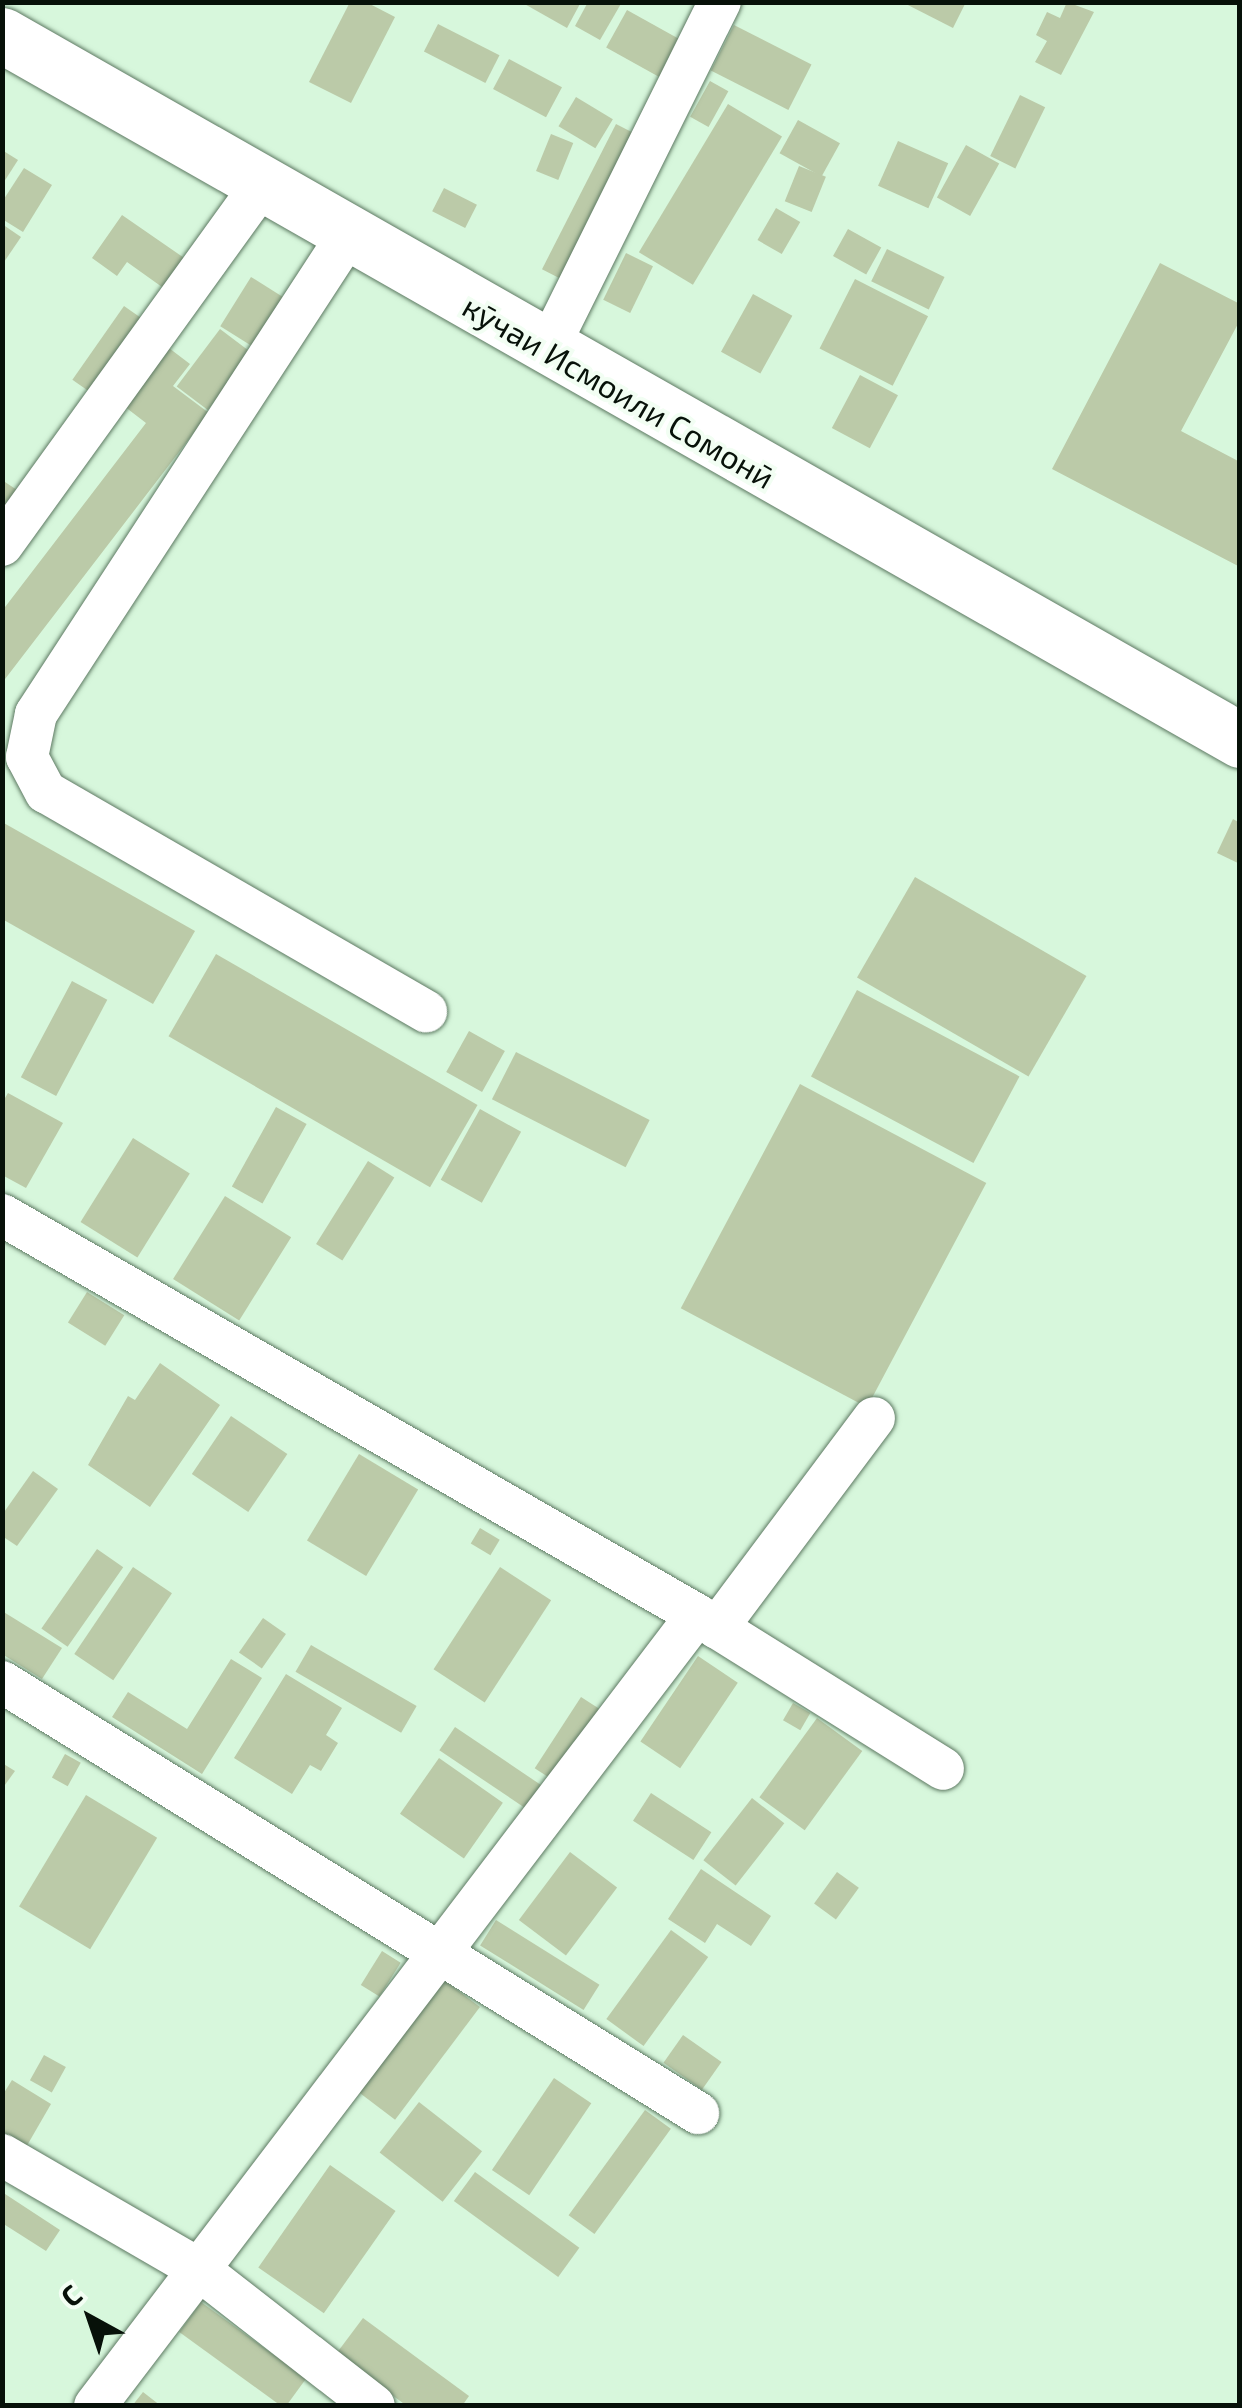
<!DOCTYPE html>
<meta charset="utf-8">
<style>
body{margin:0}
#map{position:relative;width:1242px;height:2408px;overflow:hidden;background:#d7f7dc;font-family:"Exo 2",sans-serif}
div>[style]{position:absolute}
.building>*{inset:0;background:#bbcaa8;transform-origin:0 0}
.roads{filter:drop-shadow(0 0 2px #5d7962) drop-shadow(0 0 2px #5d7962)}
.minor>*{height:42px;margin:-21px;padding:0 21px;transform-origin:21px;border-radius:21px;background:#fff}
.secondary>*{height:55px;margin:-27.5px;padding:0 27.5px;transform-origin:27.5px;border-radius:27.5px;background:#fff}
span{translate:-50% -50%;white-space:nowrap;text-align:center;line-height:1.15;-webkit-text-stroke:8px #f2fef3;paint-order:stroke}
.street-label{font-size:32px;color:#071109}
.frame{position:absolute;inset:0;border:5px solid #071109;pointer-events:none}
.north{position:absolute;left:40px;top:2268px;width:100px;height:100px;-webkit-text-stroke:8px #f2fef3;paint-order:stroke;rotate:320deg;font-size:28px;font-weight:700;line-height:40px;text-align:center;color:#071109}
.north::after{content:'';display:block;margin:auto;width:35px;height:45px;background:#071109;clip-path:polygon(50% 0,100% 100%,50% 72%,0 100%)}
</style>
<div id="map">
<div class="building">
<i style="clip-path:polygon(350px 2px,366px 2px,395px 17px,351px 103px,309px 82px)"></i>
<i style="clip-path:polygon(521px 2px,581px 2px,567px 28px)"></i>
<i style="clip-path:polygon(588px 2px,622px 2px,600px 40px,575px 26px)"></i>
<i style="clip-path:polygon(902px 2px,966px 2px,953px 28px)"></i>
<i style="clip-path:polygon(1067px 2px,1094px 12px,1061px 75px,1035px 62px,1047px 41px,1036px 35px,1047px 12px,1060px 18px)"></i>
<i style="left:627px;top:10px;width:73px;height:43px;rotate:29deg"></i>
<i style="left:438px;top:24px;width:69px;height:31px;rotate:27deg"></i>
<i style="left:734px;top:25px;width:87px;height:51px;rotate:27deg"></i>
<i style="left:509px;top:59px;width:60px;height:34px;rotate:28deg"></i>
<i style="left:710px;top:81px;width:21px;height:41px;rotate:29deg"></i>
<i style="left:1020px;top:95px;width:28px;height:68px;rotate:26deg"></i>
<i style="left:576px;top:97px;width:43px;height:34px;rotate:31deg"></i>
<i style="left:728px;top:104px;width:63px;height:173px;rotate:31deg"></i>
<i style="left:798px;top:120px;width:48px;height:38px;rotate:29deg"></i>
<i style="left:616px;top:124px;width:34px;height:163px;rotate:27deg"></i>
<i style="left:551px;top:134px;width:24px;height:40px;rotate:22deg"></i>
<i style="left:898px;top:141px;width:55px;height:49px;rotate:24deg"></i>
<i style="left:966px;top:145px;width:38px;height:60px;rotate:29deg"></i>
<i style="clip-path:polygon(2px 150px,18px 160px,2px 185px)"></i>
<i style="left:799px;top:166px;width:29px;height:38px;rotate:22deg"></i>
<i style="clip-path:polygon(24px 168px,52px 185px,23px 232px,2px 219px,2px 202px)"></i>
<i style="left:444px;top:188px;width:37px;height:26px;rotate:27deg"></i>
<i style="left:776px;top:208px;width:28px;height:37px;rotate:30deg"></i>
<i style="clip-path:polygon(122px 215px,190px 262px,169px 292px,127px 262px,117px 276px,92px 258px)"></i>
<i style="clip-path:polygon(2px 224px,21px 237px,2px 265px)"></i>
<i style="left:848px;top:229px;width:38px;height:31px;rotate:29deg"></i>
<i style="left:887px;top:249px;width:64px;height:36px;rotate:26deg"></i>
<i style="left:626px;top:253px;width:30px;height:52px;rotate:26deg"></i>
<i style="clip-path:polygon(1160px 263px,1240px 304px,1240px 320px,1181px 431px,1240px 462px,1240px 567px,1052px 469px)"></i>
<i style="left:251px;top:277px;width:40px;height:58px;rotate:32deg"></i>
<i style="left:855px;top:279px;width:82px;height:78px;rotate:27deg"></i>
<i style="left:753px;top:294px;width:45px;height:66px;rotate:29deg"></i>
<i style="left:124px;top:306px;width:24px;height:90px;rotate:35deg"></i>
<i style="left:220px;top:329px;width:39px;height:72px;rotate:37deg"></i>
<i style="clip-path:polygon(165px 345px,190px 364px,173px 386px,209px 413px,2px 683px,2px 611px,146px 423px,120px 403px)"></i>
<i style="left:860px;top:375px;width:43px;height:60px;rotate:28deg"></i>
<i style="clip-path:polygon(2px 480px,17px 490px,2px 511px)"></i>
<i style="clip-path:polygon(1233px 819px,1240px 823px,1240px 864px,1217px 853px)"></i>
<i style="clip-path:polygon(2px 822px,195px 931px,153px 1004px,2px 919px)"></i>
<i style="left:915px;top:877px;width:198px;height:116px;rotate:30deg"></i>
<i style="left:216px;top:954px;width:302px;height:95px;rotate:30deg"></i>
<i style="left:72px;top:981px;width:40px;height:109px;rotate:28deg"></i>
<i style="left:857px;top:990px;width:184px;height:98px;rotate:28deg"></i>
<i style="left:469px;top:1031px;width:41px;height:47px;rotate:29deg"></i>
<i style="left:516px;top:1052px;width:150px;height:53px;rotate:27deg"></i>
<i style="left:800px;top:1084px;width:211px;height:254px;rotate:28deg"></i>
<i style="clip-path:polygon(8px 1093px,63px 1123px,26px 1188px,2px 1175px,2px 1103px)"></i>
<i style="left:276px;top:1107px;width:35px;height:91px;rotate:29deg"></i>
<i style="left:480px;top:1109px;width:47px;height:81px;rotate:29deg"></i>
<i style="left:133px;top:1138px;width:67px;height:99px;rotate:32deg"></i>
<i style="left:368px;top:1161px;width:31px;height:98px;rotate:32deg"></i>
<i style="left:225px;top:1196px;width:78px;height:98px;rotate:32deg"></i>
<i style="left:87px;top:1292px;width:44px;height:36px;rotate:32deg"></i>
<i style="clip-path:polygon(160px 1363px,220px 1405px,150px 1507px,88px 1465px,128px 1396px,135px 1400px)"></i>
<i style="left:231px;top:1416px;width:68px;height:70px;rotate:34deg"></i>
<i style="left:359px;top:1454px;width:69px;height:101px;rotate:31deg"></i>
<i style="clip-path:polygon(33px 1471px,58px 1489px,17px 1546px,2px 1536px,2px 1515px)"></i>
<i style="left:480px;top:1528px;width:23px;height:18px;rotate:31deg"></i>
<i style="left:97px;top:1549px;width:32px;height:97px;rotate:35deg"></i>
<i style="left:133px;top:1567px;width:47px;height:105px;rotate:34deg"></i>
<i style="left:500px;top:1567px;width:61px;height:122px;rotate:33deg"></i>
<i style="clip-path:polygon(2px 1611px,62px 1648px,42px 1679px,2px 1654px)"></i>
<i style="left:263px;top:1618px;width:28px;height:42px;rotate:35deg"></i>
<i style="left:311px;top:1645px;width:122px;height:31px;rotate:30deg"></i>
<i style="left:698px;top:1656px;width:48px;height:103px;rotate:34deg"></i>
<i style="clip-path:polygon(231px 1659px,262px 1678px,202px 1774px,112px 1717px,128px 1692px,187px 1729px)"></i>
<i style="clip-path:polygon(286px 1674px,342px 1708px,326px 1735px,338px 1743px,321px 1771px,310px 1765px,292px 1794px,234px 1758px)"></i>
<i style="left:581px;top:1697px;width:30px;height:85px;rotate:33deg"></i>
<i style="left:793px;top:1703px;width:20px;height:20px;rotate:30deg"></i>
<i style="left:817px;top:1718px;width:56px;height:98px;rotate:36deg"></i>
<i style="left:455px;top:1727px;width:110px;height:28px;rotate:34deg"></i>
<i style="left:65px;top:1754px;width:18px;height:27px;rotate:29deg"></i>
<i style="left:439px;top:1758px;width:78px;height:68px;rotate:35deg"></i>
<i style="clip-path:polygon(2px 1763px,15px 1771px,2px 1789px)"></i>
<i style="left:651px;top:1793px;width:72px;height:33px;rotate:33deg"></i>
<i style="left:86px;top:1795px;width:83px;height:130px;rotate:31deg"></i>
<i style="left:752px;top:1798px;width:41px;height:79px;rotate:38deg"></i>
<i style="left:570px;top:1852px;width:59px;height:85px;rotate:37deg"></i>
<i style="clip-path:polygon(701px 1869px,771px 1916px,751px 1946px,717px 1924px,705px 1943px,668px 1919px)"></i>
<i style="left:837px;top:1872px;width:27px;height:39px;rotate:36deg"></i>
<i style="left:496px;top:1920px;width:122px;height:30px;rotate:32deg"></i>
<i style="left:671px;top:1930px;width:46px;height:110px;rotate:36deg"></i>
<i style="left:382px;top:1951px;width:22px;height:40px;rotate:32deg"></i>
<i style="left:444px;top:1980px;width:45px;height:141px;rotate:37deg"></i>
<i style="left:683px;top:2035px;width:47px;height:34px;rotate:35deg"></i>
<i style="left:44px;top:2055px;width:25px;height:29px;rotate:29deg"></i>
<i style="left:554px;top:2078px;width:45px;height:111px;rotate:34deg"></i>
<i style="clip-path:polygon(12px 2080px,51px 2104px,25px 2149px,2px 2136px,2px 2096px)"></i>
<i style="left:419px;top:2102px;width:80px;height:64px;rotate:38deg"></i>
<i style="left:645px;top:2110px;width:32px;height:130px;rotate:36deg"></i>
<i style="left:330px;top:2165px;width:80px;height:125px;rotate:35deg"></i>
<i style="left:475px;top:2172px;width:129px;height:36px;rotate:36deg"></i>
<i style="clip-path:polygon(2px 2192px,60px 2230px,46px 2251px,2px 2223px)"></i>
<i style="left:201px;top:2302px;width:130px;height:37px;rotate:36deg"></i>
<i style="clip-path:polygon(363px 2318px,469px 2396px,462px 2406px,407px 2406px,336px 2354px)"></i>
<i style="clip-path:polygon(143px 2392px,161px 2406px,132px 2406px)"></i>
</div>
<div class="roads">
<div class="minor">
<i style="left:348px;top:235px;width:572px;rotate:123.08deg"></i>
<i style="left:36px;top:714px;width:44px;rotate:101.8deg"></i>
<i style="left:27px;top:757px;width:40px;rotate:62deg"></i>
<i style="left:46px;top:792px;width:439px;rotate:30deg"></i>
<i style="left:547px;top:350px;width:389px;rotate:-63.6deg"></i>
<i style="left:2px;top:545px;width:443px;rotate:-54.2deg"></i>
<i style="left:2px;top:1215px;width:802px;rotate:29.92deg"></i>
<i style="left:697px;top:1615px;width:290px;rotate:32deg"></i>
<i style="left:717px;top:1628px;width:262px;rotate:-53.2deg"></i>
<i style="left:2px;top:1682px;width:819px;rotate:31.77deg"></i>
<i style="left:2px;top:2155px;width:225px;rotate:30.1deg"></i>
<i style="left:197px;top:2268px;width:224px;rotate:37.9deg"></i>
<i style="left:95px;top:2406px;width:994px;rotate:-52.73deg"></i>
</div>
<div class="secondary">
<i style="left:2px;top:35px;width:1425px;rotate:29.66deg"></i>
</div>
</div>
<div class="street-label">
<span style="left:619px;top:391px;rotate:30deg">кӯчаи Исмоили Сомонӣ</span>
</div>
<div class="frame"></div>
<div class="north">С</div>
</div>
